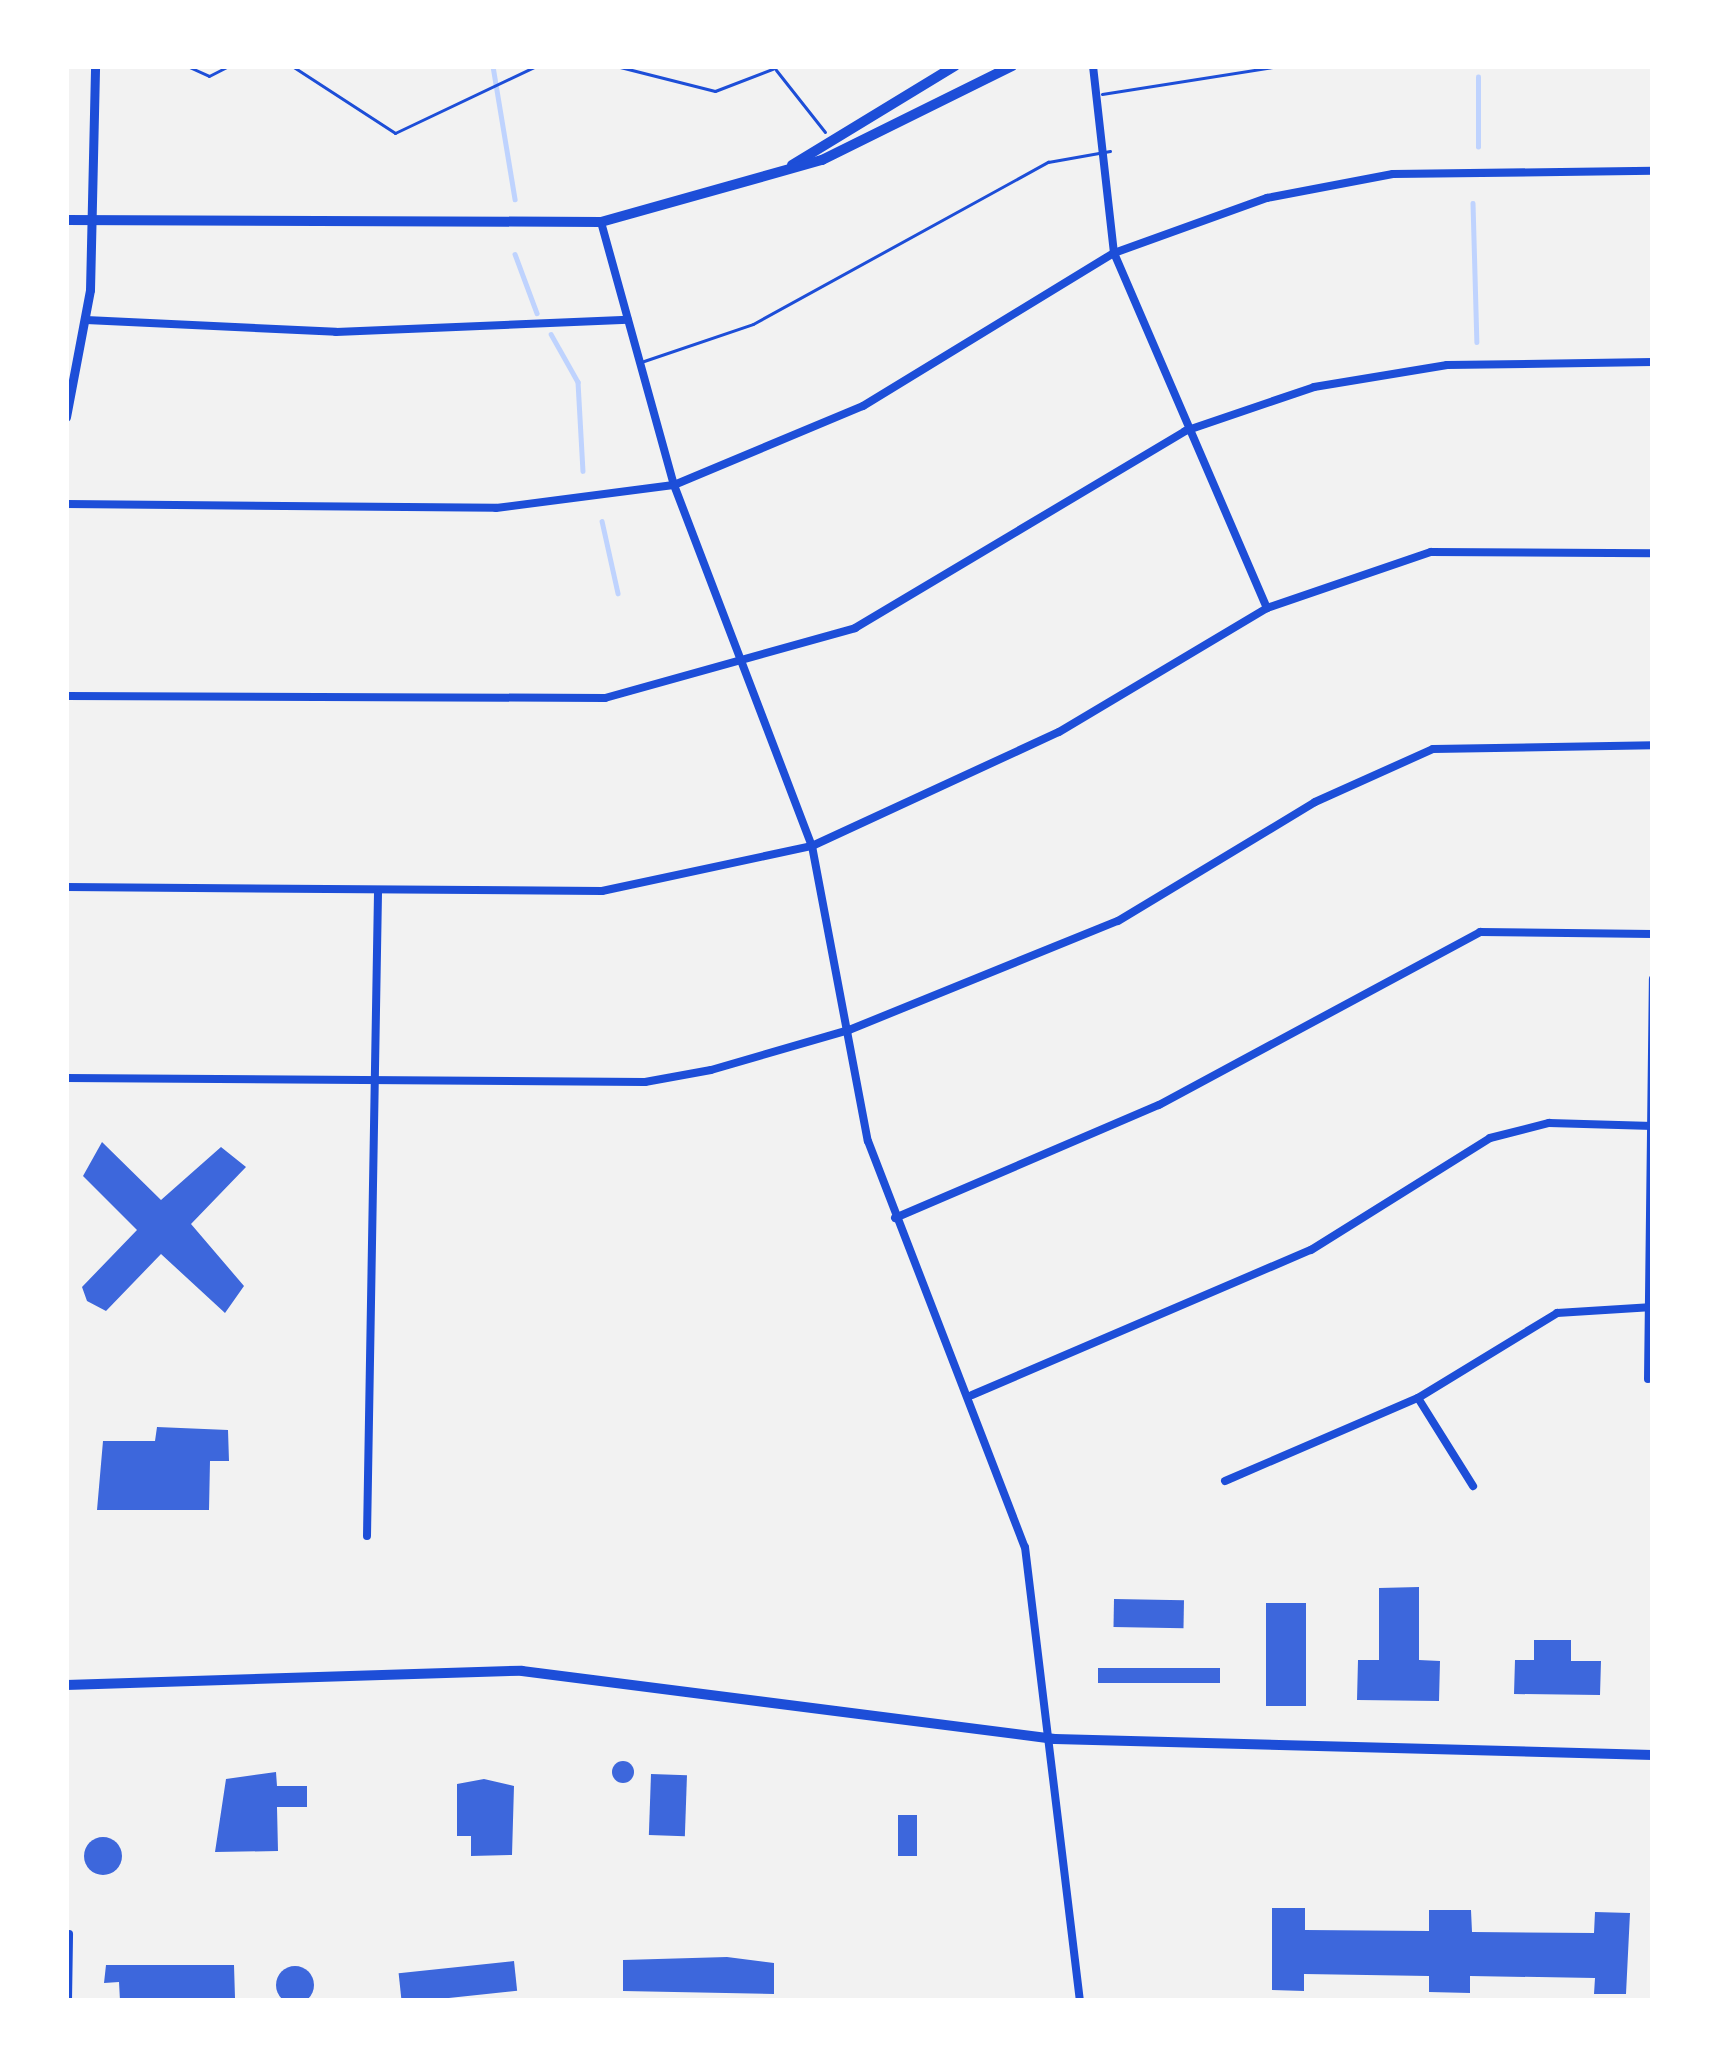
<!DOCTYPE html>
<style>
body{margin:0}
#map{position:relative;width:1719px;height:2067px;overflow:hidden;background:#f2f2f2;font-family:Roboto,sans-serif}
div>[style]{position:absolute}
.stream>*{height:4.5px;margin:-2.25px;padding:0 2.25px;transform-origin:2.25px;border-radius:2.25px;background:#bfd3fe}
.building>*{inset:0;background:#3d67dc;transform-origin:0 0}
.round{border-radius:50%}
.path>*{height:3px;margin:-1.5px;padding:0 1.5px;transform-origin:1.5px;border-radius:1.5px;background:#1d4ed8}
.service>*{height:3px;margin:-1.5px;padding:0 1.5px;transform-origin:1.5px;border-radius:1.5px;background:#1d4ed8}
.minor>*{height:8px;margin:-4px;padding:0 4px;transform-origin:4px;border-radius:4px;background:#1d4ed8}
.tertiary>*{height:9px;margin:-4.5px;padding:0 4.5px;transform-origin:4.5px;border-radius:4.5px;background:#1d4ed8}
.secondary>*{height:10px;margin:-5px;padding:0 5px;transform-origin:5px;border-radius:5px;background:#1d4ed8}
.primary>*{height:10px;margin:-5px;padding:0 5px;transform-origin:5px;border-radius:5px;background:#1d4ed8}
span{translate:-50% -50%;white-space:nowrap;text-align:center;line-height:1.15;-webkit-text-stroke:9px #fff;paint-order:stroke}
.frame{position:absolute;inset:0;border:69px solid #fff;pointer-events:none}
</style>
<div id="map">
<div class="stream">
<i style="left:493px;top:66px;width:135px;rotate:80.6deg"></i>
<i style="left:1478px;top:147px;width:70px;rotate:-90deg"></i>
<i style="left:1473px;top:203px;width:139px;rotate:88.4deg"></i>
<i style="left:515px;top:254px;width:63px;rotate:69.6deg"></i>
<i style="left:551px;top:334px;width:55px;rotate:60.6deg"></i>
<i style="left:578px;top:382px;width:89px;rotate:86.8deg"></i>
<i style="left:602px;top:521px;width:74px;rotate:77.5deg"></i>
</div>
<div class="building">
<i style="clip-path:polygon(102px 1142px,161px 1200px,221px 1147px,246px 1167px,191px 1224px,244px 1286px,225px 1313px,161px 1254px,106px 1311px,87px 1301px,82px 1287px,137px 1230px,83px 1176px)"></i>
<i style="clip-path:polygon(157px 1427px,228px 1430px,229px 1461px,210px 1461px,209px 1510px,97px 1510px,103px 1441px,155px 1441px)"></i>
<i style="clip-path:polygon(1419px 1587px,1419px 1660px,1440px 1661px,1439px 1701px,1357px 1700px,1358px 1660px,1379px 1660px,1379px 1588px)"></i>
<i style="left:1114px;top:1599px;width:70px;height:28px;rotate:1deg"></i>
<i style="left:1266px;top:1603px;width:40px;height:103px"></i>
<i style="clip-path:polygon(1534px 1640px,1571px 1640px,1571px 1661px,1601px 1661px,1600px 1695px,1514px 1694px,1515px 1660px,1534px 1660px)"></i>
<i style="left:1098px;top:1668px;width:122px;height:15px"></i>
<i class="round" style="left:612px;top:1761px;width:22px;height:22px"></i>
<i style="clip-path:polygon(276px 1772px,277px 1786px,307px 1786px,307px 1807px,277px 1807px,278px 1851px,215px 1852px,226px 1779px)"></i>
<i style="left:651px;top:1774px;width:36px;height:61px;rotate:2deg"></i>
<i style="clip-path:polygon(484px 1779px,514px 1786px,512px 1855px,471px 1856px,471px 1836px,457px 1836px,457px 1784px)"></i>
<i style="left:898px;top:1815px;width:19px;height:41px"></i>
<i class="round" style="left:84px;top:1837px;width:38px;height:38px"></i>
<i style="clip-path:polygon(1272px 1908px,1305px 1908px,1305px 1930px,1429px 1931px,1429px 1910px,1471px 1910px,1472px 1932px,1594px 1933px,1595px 1912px,1630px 1913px,1626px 1994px,1594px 1994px,1595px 1978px,1470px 1976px,1470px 1993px,1429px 1992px,1429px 1976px,1304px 1974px,1304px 1991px,1272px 1990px)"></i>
<i style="clip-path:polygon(727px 1957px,774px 1963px,774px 1994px,623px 1991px,623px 1960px)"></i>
<i style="left:514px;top:1961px;width:30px;height:116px;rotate:84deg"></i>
<i style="clip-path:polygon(234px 1965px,235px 1998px,224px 2000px,120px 2001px,119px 1982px,104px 1983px,106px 1965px)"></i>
<i class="round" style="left:276px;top:1966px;width:38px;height:38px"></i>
</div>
<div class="path">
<i style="left:187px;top:66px;width:24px;rotate:24deg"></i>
<i style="left:209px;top:76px;width:22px;rotate:-27deg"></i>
<i style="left:292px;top:66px;width:123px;rotate:33deg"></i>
<i style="left:395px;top:133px;width:156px;rotate:-25.4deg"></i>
<i style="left:616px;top:66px;width:102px;rotate:14.2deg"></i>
<i style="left:715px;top:91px;width:70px;rotate:-21deg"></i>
<i style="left:776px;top:70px;width:79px;rotate:51.7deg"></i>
</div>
<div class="service">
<i style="left:1102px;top:94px;width:179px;rotate:-9deg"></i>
<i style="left:641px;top:362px;width:118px;rotate:-18.7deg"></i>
<i style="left:753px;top:324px;width:337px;rotate:-28.8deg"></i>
<i style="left:1048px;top:162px;width:63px;rotate:-10.1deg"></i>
</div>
<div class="minor">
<i style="left:1093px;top:66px;width:188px;rotate:83.6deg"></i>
<i style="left:1114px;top:253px;width:387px;rotate:66.7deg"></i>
<i style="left:601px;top:222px;width:273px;rotate:74.5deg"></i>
<i style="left:674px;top:485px;width:386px;rotate:69.1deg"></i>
<i style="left:812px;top:846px;width:300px;rotate:79.3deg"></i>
<i style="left:868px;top:1141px;width:435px;rotate:68.9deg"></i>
<i style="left:1025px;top:1547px;width:457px;rotate:83.1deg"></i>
<i style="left:86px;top:320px;width:250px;rotate:2.7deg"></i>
<i style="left:336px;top:332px;width:292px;rotate:-2.4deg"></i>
<i style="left:66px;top:504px;width:430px;rotate:0.5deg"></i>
<i style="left:496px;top:508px;width:179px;rotate:-7.4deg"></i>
<i style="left:674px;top:485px;width:205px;rotate:-22.7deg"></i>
<i style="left:863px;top:406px;width:294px;rotate:-31.4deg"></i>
<i style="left:1114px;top:253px;width:163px;rotate:-19.8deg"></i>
<i style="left:1267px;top:198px;width:128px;rotate:-10.8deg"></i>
<i style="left:1393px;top:174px;width:260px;rotate:-0.7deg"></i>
<i style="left:66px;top:696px;width:539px;rotate:0.21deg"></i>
<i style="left:605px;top:698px;width:260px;rotate:-15.6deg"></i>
<i style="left:855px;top:628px;width:384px;rotate:-30.8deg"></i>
<i style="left:1185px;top:431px;width:136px;rotate:-18.8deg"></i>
<i style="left:1314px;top:387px;width:135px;rotate:-9.4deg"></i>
<i style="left:1447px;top:365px;width:206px;rotate:-0.8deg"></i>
<i style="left:66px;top:887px;width:536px;rotate:0.43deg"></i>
<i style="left:602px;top:891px;width:215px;rotate:-12.1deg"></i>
<i style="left:812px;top:846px;width:272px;rotate:-24.8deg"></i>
<i style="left:1059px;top:732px;width:242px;rotate:-30.8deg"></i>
<i style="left:1267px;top:608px;width:173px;rotate:-18.9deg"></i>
<i style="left:1431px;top:552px;width:222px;rotate:0.3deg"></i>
<i style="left:66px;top:1078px;width:579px;rotate:0.4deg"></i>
<i style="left:645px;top:1082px;width:67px;rotate:-10.3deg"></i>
<i style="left:711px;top:1070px;width:144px;rotate:-16.2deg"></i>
<i style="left:849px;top:1030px;width:290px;rotate:-22.1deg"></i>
<i style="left:1118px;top:921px;width:230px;rotate:-31.1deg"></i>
<i style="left:1315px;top:802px;width:129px;rotate:-24.2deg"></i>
<i style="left:1433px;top:749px;width:220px;rotate:-1deg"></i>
<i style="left:895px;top:1218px;width:287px;rotate:-23.2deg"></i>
<i style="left:1159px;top:1105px;width:365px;rotate:-28.3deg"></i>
<i style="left:1480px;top:932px;width:173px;rotate:0.7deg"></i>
<i style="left:1648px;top:1379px;width:400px;rotate:-89.3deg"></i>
<i style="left:972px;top:1395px;width:369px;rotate:-23.2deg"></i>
<i style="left:1311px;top:1250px;width:211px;rotate:-32deg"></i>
<i style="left:1490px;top:1138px;width:61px;rotate:-14.3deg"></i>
<i style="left:1549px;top:1123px;width:104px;rotate:1.7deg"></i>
<i style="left:1418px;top:1398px;width:104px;rotate:58deg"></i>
<i style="left:1225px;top:1481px;width:210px;rotate:-23.3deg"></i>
<i style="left:1418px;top:1398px;width:163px;rotate:-31.4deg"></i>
<i style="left:1557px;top:1313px;width:96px;rotate:-3.6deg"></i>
<i style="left:367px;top:1536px;width:643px;rotate:-89.02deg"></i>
<i style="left:68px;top:2001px;width:67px;rotate:-89.1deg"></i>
</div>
<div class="tertiary">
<i style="left:66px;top:417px;width:129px;rotate:-79.3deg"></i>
<i style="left:90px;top:290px;width:224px;rotate:-88.7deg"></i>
</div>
<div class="secondary">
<i style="left:792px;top:165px;width:191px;rotate:-31.3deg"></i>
<i style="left:66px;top:220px;width:535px;rotate:0.21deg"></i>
<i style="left:601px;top:222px;width:230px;rotate:-15.7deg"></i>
<i style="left:822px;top:160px;width:212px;rotate:-26.3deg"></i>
</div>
<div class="primary">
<i style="left:66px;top:1685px;width:456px;rotate:-1.8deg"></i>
<i style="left:522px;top:1671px;width:537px;rotate:7.27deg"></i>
<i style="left:1055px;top:1739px;width:598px;rotate:1.53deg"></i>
</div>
<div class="frame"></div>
</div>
